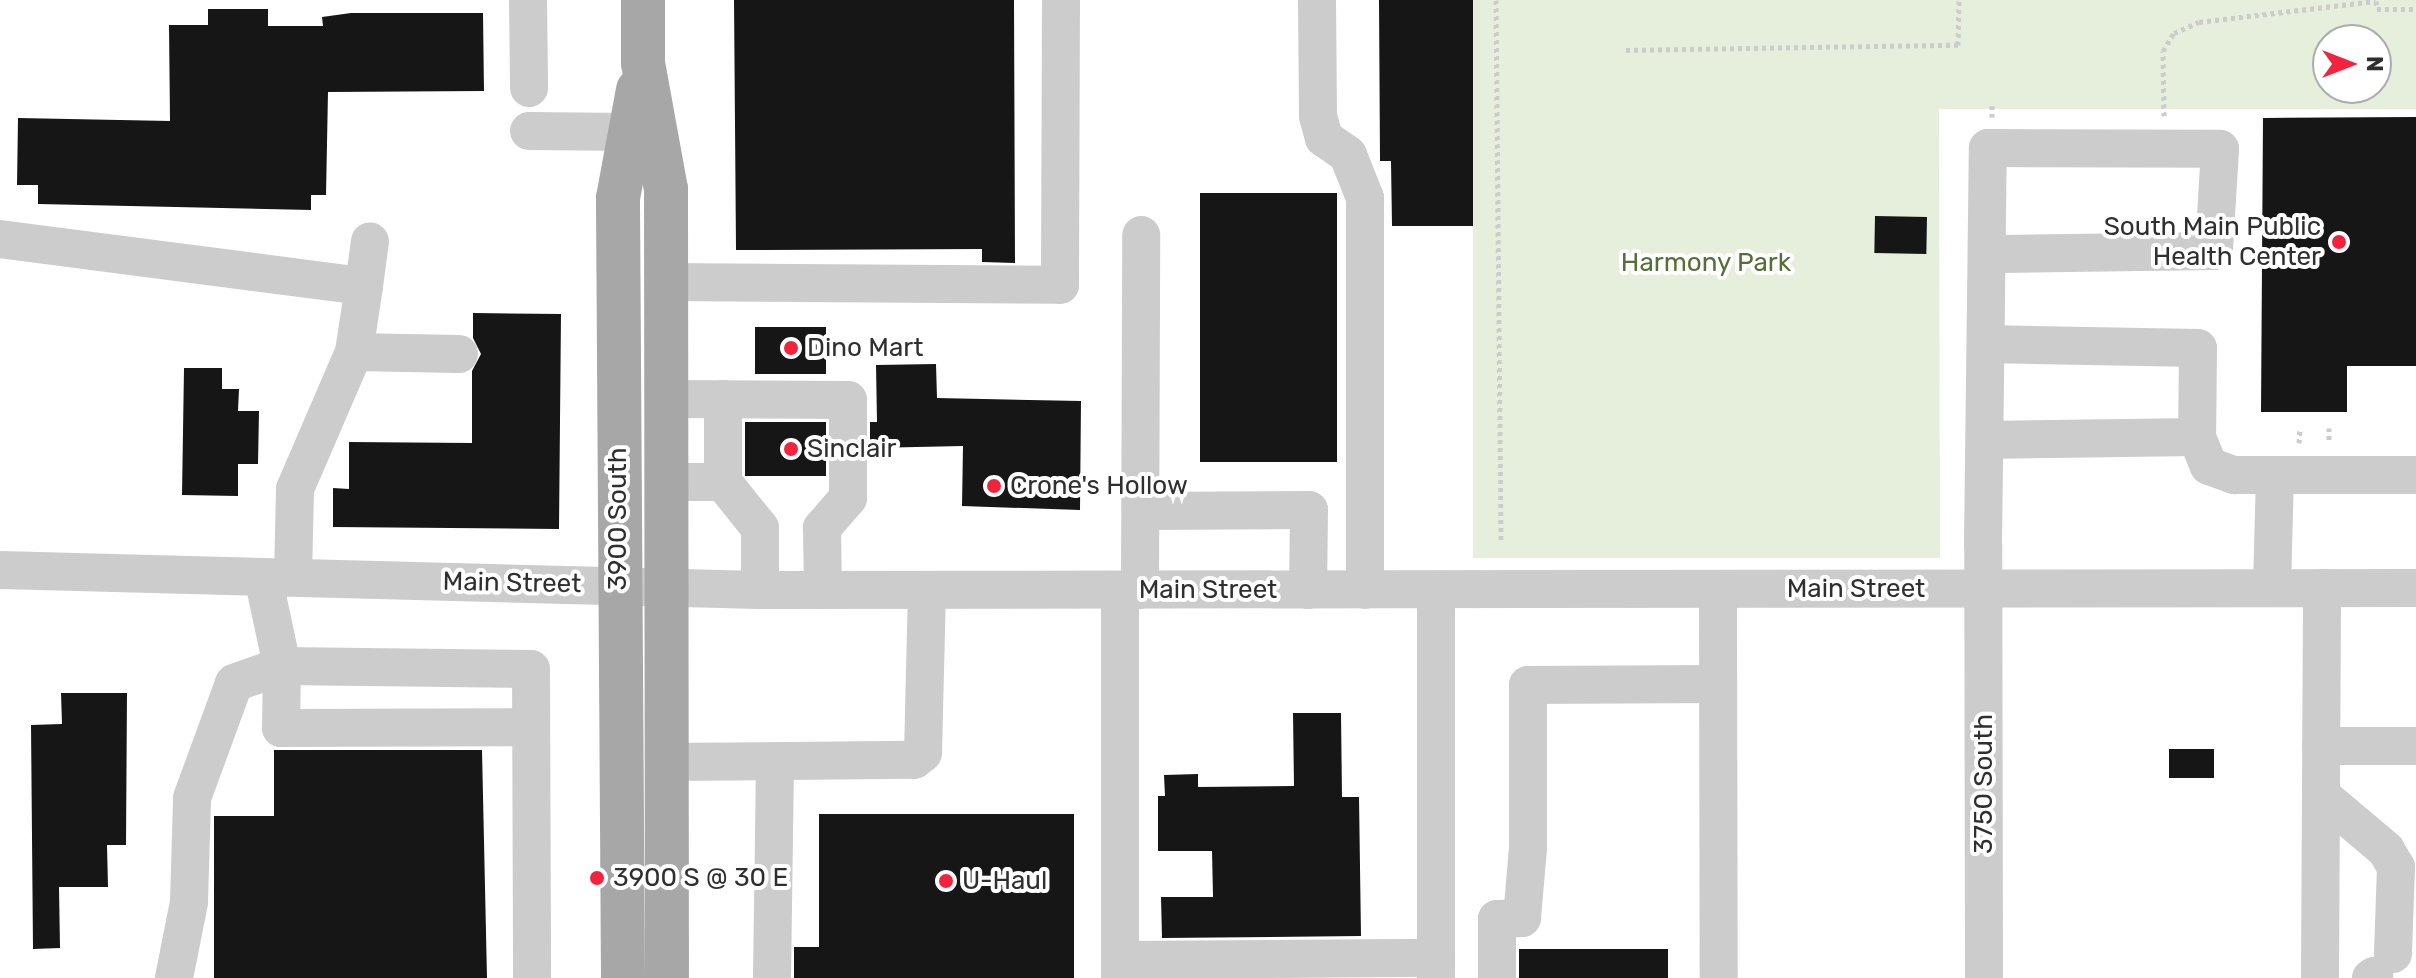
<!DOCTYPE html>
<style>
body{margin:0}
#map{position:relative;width:2416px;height:978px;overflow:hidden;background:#fff;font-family:Rubik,sans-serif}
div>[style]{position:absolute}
.green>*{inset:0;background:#e6eedc}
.building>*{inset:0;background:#161616;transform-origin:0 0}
.path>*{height:5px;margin-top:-2.5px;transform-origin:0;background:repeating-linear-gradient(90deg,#ccc 0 4px,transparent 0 8px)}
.minor>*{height:38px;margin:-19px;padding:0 19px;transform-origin:19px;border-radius:19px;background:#ccc}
.major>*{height:44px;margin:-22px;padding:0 22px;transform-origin:22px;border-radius:22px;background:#a7a7a7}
.dots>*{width:22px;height:22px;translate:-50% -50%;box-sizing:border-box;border:4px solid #fff;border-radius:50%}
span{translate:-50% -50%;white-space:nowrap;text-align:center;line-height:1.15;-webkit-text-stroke:8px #fff;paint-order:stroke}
.poi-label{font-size:26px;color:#2f2f2f}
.right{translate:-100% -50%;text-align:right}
.left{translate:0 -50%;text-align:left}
.park-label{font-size:26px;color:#556f38}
.street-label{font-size:26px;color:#2f2f2f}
.north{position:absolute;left:2312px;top:24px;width:80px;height:80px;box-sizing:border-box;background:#fff;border:2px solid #acacac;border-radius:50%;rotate:90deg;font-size:22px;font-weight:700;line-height:32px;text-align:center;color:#2f2f2f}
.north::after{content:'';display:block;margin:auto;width:28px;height:36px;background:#f4233d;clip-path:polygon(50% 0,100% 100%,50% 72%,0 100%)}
</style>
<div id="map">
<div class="green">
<i style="clip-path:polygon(evenodd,1473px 0,2416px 0,2416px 109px,1939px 109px,1940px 558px,1473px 558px,1473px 0,2328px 40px,2376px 40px,2376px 88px,2328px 88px,2328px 40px)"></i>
</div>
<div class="building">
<i style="clip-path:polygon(734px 0,1014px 0,1015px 263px,982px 262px,982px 249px,736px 250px)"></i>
<i style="clip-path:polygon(1379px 0,1473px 0,1473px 226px,1392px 226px,1391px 161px,1380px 161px)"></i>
<i style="clip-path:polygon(208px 9px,268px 9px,268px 26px,323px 26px,322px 17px,351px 13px,483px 13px,484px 91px,328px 92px,326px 195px,311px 195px,311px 210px,38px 204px,38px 185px,17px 185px,18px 118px,170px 121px,169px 25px,208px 25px)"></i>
<i style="clip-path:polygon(2416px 117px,2416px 366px,2347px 366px,2347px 412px,2261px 412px,2263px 118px)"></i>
<i style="left:1200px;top:193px;width:137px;height:269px"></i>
<i style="left:1875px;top:216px;width:52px;height:37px;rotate:1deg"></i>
<i style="clip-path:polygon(473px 313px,561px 314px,559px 529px,333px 527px,333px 488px,349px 489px,349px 442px,472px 443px,472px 371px,481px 354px,473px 338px)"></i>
<i style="left:755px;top:327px;width:71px;height:47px"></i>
<i style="clip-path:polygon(936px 364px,937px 398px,1081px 401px,1080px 510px,962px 506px,963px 446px,870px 448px,870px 422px,877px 422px,876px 365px)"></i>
<i style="clip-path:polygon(184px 368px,222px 368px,222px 389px,239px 389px,238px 411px,259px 411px,258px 464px,238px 464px,238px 496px,182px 495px)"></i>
<i style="left:745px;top:422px;width:81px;height:54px"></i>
<i style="clip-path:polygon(61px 693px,127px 693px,126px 845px,107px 845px,108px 887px,59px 887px,60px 948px,33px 949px,31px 725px,62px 724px)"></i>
<i style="clip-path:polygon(1293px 713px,1341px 713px,1342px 797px,1359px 797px,1361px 936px,1162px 938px,1161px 897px,1213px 897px,1212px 851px,1158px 851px,1158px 796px,1165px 796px,1164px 775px,1198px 774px,1198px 787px,1294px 786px)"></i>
<i style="left:2169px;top:749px;width:45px;height:29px"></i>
<i style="clip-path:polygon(274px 750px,482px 750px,487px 978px,214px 978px,214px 816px,274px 816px)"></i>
<i style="clip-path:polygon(819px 814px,1074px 814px,1074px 978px,794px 978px,794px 947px,819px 947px)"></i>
<i style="left:1519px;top:949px;width:149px;height:29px"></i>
</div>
<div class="path">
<i style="left:1496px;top:0;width:542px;rotate:89.47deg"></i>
<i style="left:1626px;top:50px;width:332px;rotate:-0.9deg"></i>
<i style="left:1958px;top:45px;width:45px;rotate:-88.7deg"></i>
<i style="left:2164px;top:116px;width:65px;rotate:-90.9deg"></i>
<i style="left:2163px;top:51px;width:21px;rotate:-59deg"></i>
<i style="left:2174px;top:33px;width:27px;rotate:-24deg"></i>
<i style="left:2199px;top:22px;width:178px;rotate:-6.8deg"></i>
<i style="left:2376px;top:1px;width:8px;rotate:83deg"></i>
<i style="left:2377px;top:9px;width:39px"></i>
<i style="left:1992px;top:117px;width:15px;rotate:-90deg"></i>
<i style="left:2329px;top:428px;width:15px;rotate:90deg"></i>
<i style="left:2299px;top:443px;width:15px;rotate:-86deg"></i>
</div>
<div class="minor">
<i style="left:528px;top:0;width:88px;rotate:89.3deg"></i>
<i style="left:1317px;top:0;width:116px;rotate:89.5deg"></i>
<i style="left:1318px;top:116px;width:23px;rotate:75deg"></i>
<i style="left:1324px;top:138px;width:29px;rotate:35deg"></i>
<i style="left:1348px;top:155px;width:46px;rotate:68.4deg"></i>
<i style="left:1365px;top:198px;width:392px;rotate:90deg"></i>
<i style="left:529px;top:131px;width:101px;rotate:0.6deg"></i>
<i style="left:0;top:239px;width:367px;rotate:7.4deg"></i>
<i style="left:364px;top:286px;width:67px;rotate:98.6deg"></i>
<i style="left:354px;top:352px;width:149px;rotate:113.3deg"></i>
<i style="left:295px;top:489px;width:88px;rotate:91.3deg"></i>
<i style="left:667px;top:282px;width:393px;rotate:0.4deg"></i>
<i style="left:1060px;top:285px;width:285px;rotate:-89.8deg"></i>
<i style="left:364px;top:286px;width:45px;rotate:-82.4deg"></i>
<i style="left:1986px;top:344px;width:212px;rotate:1.1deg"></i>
<i style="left:2198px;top:348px;width:89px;rotate:90.6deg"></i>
<i style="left:354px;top:352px;width:105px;rotate:1.1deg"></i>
<i style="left:668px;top:399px;width:180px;rotate:0.3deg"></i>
<i style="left:848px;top:400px;width:98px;rotate:90deg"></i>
<i style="left:848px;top:498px;width:40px;rotate:131deg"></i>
<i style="left:822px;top:528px;width:62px;rotate:89.1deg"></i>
<i style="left:723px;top:399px;width:83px;rotate:90deg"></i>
<i style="left:1985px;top:440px;width:212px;rotate:-0.8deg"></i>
<i style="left:2197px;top:437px;width:31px;rotate:68deg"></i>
<i style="left:2209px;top:466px;width:27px;rotate:20deg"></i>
<i style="left:2234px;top:475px;width:182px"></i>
<i style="left:668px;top:482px;width:55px"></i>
<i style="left:723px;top:482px;width:59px;rotate:51.2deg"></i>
<i style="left:760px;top:528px;width:62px;rotate:90deg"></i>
<i style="left:1141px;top:511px;width:168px;rotate:-0.3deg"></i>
<i style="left:1309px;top:510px;width:80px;rotate:90.7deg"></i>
<i style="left:0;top:570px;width:760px;rotate:1.51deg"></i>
<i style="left:760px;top:590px;width:1656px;rotate:-0.07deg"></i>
<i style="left:263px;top:577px;width:91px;rotate:77.9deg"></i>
<i style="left:282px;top:666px;width:62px;rotate:90.9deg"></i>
<i style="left:281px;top:728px;width:250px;rotate:-0.2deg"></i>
<i style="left:2272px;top:588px;width:113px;rotate:-88.5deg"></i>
<i style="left:1718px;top:589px;width:389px;rotate:89.9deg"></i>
<i style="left:1120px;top:590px;width:388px;rotate:90deg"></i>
<i style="left:1140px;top:590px;width:355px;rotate:-89.8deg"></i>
<i style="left:1436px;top:590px;width:388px;rotate:90deg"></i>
<i style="left:2321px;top:746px;width:95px"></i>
<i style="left:665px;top:762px;width:249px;rotate:-0.5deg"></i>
<i style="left:914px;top:760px;width:11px;rotate:-38deg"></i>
<i style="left:923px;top:753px;width:163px;rotate:-88.6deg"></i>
<i style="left:2321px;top:795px;width:85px;rotate:40.2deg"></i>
<i style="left:2386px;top:850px;width:20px;rotate:60deg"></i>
<i style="left:2396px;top:867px;width:87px;rotate:92deg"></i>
<i style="left:1120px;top:960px;width:316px;rotate:-0.4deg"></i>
<i style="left:174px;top:978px;width:77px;rotate:-78.8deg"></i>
<i style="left:189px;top:902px;width:104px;rotate:-88.3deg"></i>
<i style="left:192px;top:798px;width:122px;rotate:-69.9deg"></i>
<i style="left:234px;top:683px;width:51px;rotate:-19.5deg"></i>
<i style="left:282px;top:666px;width:249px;rotate:0.7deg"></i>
<i style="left:531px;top:669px;width:309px;rotate:89.8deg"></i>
<i style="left:772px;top:978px;width:216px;rotate:-89.2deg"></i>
<i style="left:1497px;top:978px;width:59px;rotate:-90deg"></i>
<i style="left:1497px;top:919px;width:25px;rotate:-2deg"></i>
<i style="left:1522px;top:918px;width:70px;rotate:-85.1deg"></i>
<i style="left:1528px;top:848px;width:163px;rotate:-90deg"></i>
<i style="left:1528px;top:685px;width:190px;rotate:-0.3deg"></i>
<i style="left:1984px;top:978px;width:434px;rotate:-90.1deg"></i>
<i style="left:1983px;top:544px;width:396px;rotate:-89.3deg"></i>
<i style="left:1988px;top:148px;width:232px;rotate:0.2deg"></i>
<i style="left:2220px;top:149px;width:102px;rotate:93.4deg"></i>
<i style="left:2214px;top:251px;width:227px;rotate:179.2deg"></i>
<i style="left:2320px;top:978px;width:390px;rotate:-89.7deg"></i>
<i style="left:2371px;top:978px;width:4px;rotate:-34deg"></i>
</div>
<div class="major">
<i style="left:643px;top:0;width:63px;rotate:90deg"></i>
<i style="left:643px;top:63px;width:128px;rotate:79.7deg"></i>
<i style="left:666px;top:189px;width:789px;rotate:89.93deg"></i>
<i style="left:623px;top:978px;width:780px;rotate:-90.37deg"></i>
<i style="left:618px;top:198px;width:110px;rotate:-79.5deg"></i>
</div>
<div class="dots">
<i style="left:2339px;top:242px;background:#f4233d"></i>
<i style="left:791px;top:348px;background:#f4233d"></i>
<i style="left:791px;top:449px;background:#f4233d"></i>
<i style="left:994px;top:486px;background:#f4233d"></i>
<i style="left:597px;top:878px;background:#f4233d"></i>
<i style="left:946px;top:881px;background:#f4233d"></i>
</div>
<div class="poi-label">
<span class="right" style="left:2321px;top:242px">South Main Public<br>Health Center</span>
<span class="left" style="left:807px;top:348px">Dino Mart</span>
<span class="left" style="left:807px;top:449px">Sinclair</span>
<span class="left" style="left:1010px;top:486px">Crone's Hollow</span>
<span class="left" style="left:613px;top:878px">3900 S @ 30 E</span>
<span class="left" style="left:962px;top:881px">U-Haul</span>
</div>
<div class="park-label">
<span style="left:1706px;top:263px">Harmony Park</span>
</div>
<div class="street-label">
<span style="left:618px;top:519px;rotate:-90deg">3900 South</span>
<span style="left:512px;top:583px;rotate:1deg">Main Street</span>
<span style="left:1856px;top:589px">Main Street</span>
<span style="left:1208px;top:590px">Main Street</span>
<span style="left:1984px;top:784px;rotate:-90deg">3750 South</span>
</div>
<div class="north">N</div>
</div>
